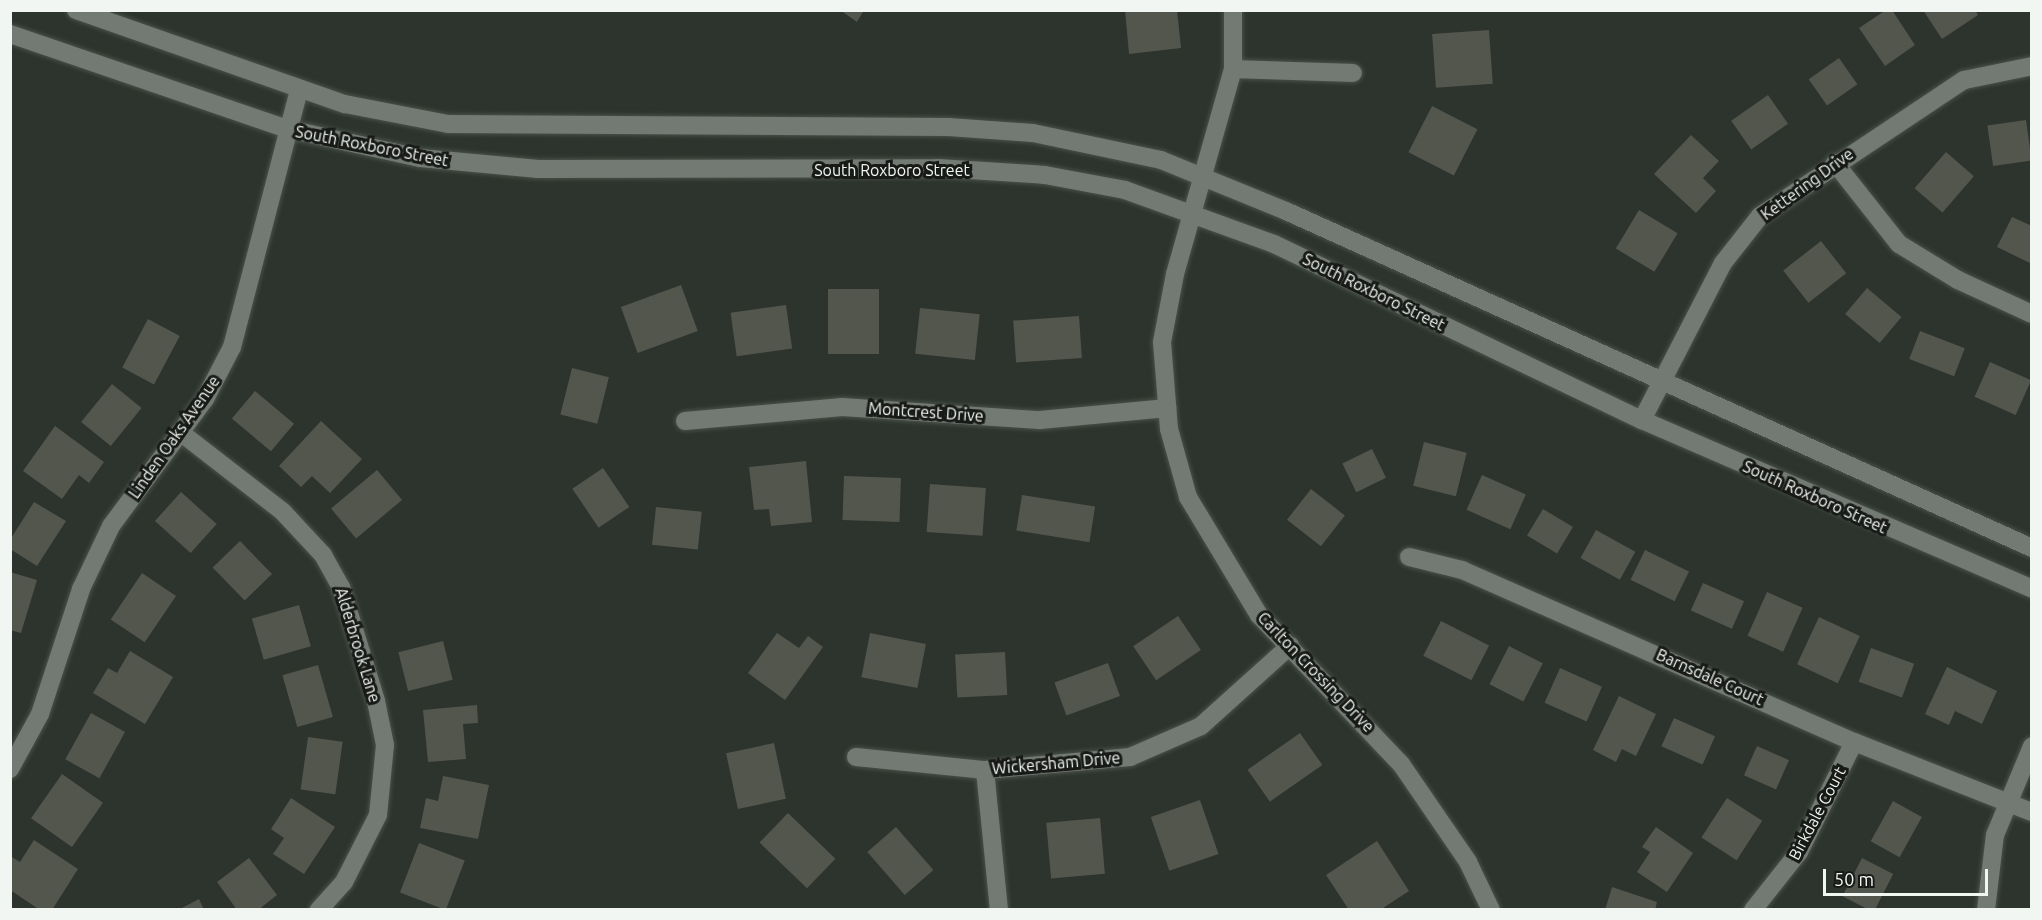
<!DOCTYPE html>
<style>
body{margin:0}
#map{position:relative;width:2042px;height:920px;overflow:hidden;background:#2d342d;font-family:Ubuntu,sans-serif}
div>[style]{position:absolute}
.building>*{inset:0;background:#53564d;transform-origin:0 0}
.roads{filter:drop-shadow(0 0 2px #4a504a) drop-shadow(0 0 2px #4a504a)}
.street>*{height:18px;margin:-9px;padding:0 9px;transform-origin:9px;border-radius:9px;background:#737a73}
.secondary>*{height:18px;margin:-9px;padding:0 9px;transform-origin:9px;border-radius:9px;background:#737a73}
span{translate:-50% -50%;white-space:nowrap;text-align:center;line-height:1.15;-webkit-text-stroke:6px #171a17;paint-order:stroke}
.street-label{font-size:16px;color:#f2f6f2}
.frame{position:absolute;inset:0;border:12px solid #f2f6f2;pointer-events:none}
.scale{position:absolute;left:1823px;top:869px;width:165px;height:27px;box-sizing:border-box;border:3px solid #f2f6f2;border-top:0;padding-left:8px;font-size:18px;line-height:21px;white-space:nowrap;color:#f2f6f2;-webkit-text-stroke:4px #171a17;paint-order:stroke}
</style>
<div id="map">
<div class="building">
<i style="clip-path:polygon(840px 10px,864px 10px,857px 22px)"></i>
<i style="clip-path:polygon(1125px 10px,1177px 10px,1181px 48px,1129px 54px)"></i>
<i style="clip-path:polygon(1886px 10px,1892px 10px,1915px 45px,1885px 66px,1859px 28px)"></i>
<i style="clip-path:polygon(1923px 10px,1975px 10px,1978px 15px,1942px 39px)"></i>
<i style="left:1489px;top:30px;width:54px;height:57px;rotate:86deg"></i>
<i style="left:1839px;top:58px;width:32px;height:37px;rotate:55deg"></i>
<i style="left:1768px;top:95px;width:35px;height:45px;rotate:55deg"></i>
<i style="left:1432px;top:106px;width:51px;height:52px;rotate:27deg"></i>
<i style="left:2026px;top:120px;width:41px;height:39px;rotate:82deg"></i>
<i style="clip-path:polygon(1691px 135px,1719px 161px,1703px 178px,1716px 191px,1696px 213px,1654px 174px)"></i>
<i style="left:1946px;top:152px;width:37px;height:48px;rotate:41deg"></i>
<i style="left:1639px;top:210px;width:45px;height:45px;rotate:31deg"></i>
<i style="clip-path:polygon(2012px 217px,2032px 226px,2032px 264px,1997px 247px)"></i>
<i style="left:1821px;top:241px;width:41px;height:48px;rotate:52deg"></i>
<i style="left:681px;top:285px;width:49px;height:64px;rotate:70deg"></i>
<i style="left:1867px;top:288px;width:45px;height:34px;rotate:40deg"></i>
<i style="left:828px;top:289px;width:51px;height:65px"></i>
<i style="left:786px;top:305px;width:44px;height:56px;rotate:82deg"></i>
<i style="left:920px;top:308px;width:60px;height:46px;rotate:6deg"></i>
<i style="left:1079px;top:316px;width:42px;height:66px;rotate:86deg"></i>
<i style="left:148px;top:319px;width:36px;height:55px;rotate:28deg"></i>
<i style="left:1920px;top:331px;width:48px;height:30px;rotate:21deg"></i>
<i style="left:1990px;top:362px;width:45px;height:38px;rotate:24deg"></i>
<i style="left:572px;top:368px;width:38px;height:48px;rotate:14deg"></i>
<i style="left:112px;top:384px;width:38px;height:49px;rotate:39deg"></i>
<i style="left:255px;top:391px;width:51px;height:36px;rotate:40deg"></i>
<i style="clip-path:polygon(321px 421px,362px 459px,330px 493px,312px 476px,301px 487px,279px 466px)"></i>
<i style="clip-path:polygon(55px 426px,104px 462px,89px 483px,79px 475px,62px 499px,23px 471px)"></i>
<i style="left:1424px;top:442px;width:44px;height:45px;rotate:14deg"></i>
<i style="left:1372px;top:449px;width:32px;height:33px;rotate:64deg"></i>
<i style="clip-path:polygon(806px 461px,812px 522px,771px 526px,769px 509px,754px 510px,749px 467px)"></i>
<i style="left:603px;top:468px;width:47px;height:37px;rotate:56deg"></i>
<i style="left:377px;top:470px;width:39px;height:60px;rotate:50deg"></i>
<i style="left:1482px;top:475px;width:48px;height:38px;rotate:24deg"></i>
<i style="left:844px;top:476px;width:57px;height:44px;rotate:2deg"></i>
<i style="left:930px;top:484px;width:56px;height:48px;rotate:4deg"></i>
<i style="left:1311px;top:489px;width:43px;height:39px;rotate:38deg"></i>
<i style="left:181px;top:492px;width:48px;height:39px;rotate:42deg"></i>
<i style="left:1022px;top:495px;width:74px;height:36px;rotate:9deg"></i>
<i style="clip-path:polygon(34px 502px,66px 521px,37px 566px,10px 549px,10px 540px)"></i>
<i style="left:656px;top:507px;width:46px;height:38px;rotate:6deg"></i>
<i style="left:1543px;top:509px;width:35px;height:31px;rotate:31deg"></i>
<i style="left:1596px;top:530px;width:45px;height:32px;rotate:29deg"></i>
<i style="left:240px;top:541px;width:46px;height:38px;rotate:46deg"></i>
<i style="left:1645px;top:550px;width:49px;height:33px;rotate:26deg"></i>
<i style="clip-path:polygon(10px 572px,37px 580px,21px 633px,10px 630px)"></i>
<i style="left:142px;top:573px;width:41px;height:56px;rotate:34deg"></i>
<i style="left:1703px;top:583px;width:45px;height:30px;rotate:24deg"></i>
<i style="left:1767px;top:592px;width:39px;height:48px;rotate:24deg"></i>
<i style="left:299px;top:605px;width:43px;height:49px;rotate:74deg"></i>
<i style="left:1178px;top:616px;width:41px;height:54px;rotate:56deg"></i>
<i style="left:1819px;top:617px;width:45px;height:52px;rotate:25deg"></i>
<i style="left:1441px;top:621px;width:54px;height:39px;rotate:27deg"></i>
<i style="clip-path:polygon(777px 633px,799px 648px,808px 636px,823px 647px,785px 700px,748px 673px)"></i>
<i style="left:870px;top:633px;width:57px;height:45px;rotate:11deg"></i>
<i style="left:443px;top:641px;width:40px;height:46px;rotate:76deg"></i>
<i style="left:1509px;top:646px;width:38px;height:43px;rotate:27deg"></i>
<i style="left:1871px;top:648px;width:46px;height:36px;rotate:20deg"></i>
<i style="clip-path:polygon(130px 651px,173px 677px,145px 724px,93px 693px,108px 668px,117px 673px)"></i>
<i style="left:1005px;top:652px;width:43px;height:50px;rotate:87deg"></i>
<i style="left:1108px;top:663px;width:35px;height:57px;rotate:70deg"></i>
<i style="left:318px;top:665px;width:54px;height:37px;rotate:74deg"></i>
<i style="clip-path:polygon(1947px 667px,1997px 691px,1982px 724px,1955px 711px,1949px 725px,1925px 714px)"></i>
<i style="left:1560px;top:668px;width:46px;height:38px;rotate:24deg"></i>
<i style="clip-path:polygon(1619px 696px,1656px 714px,1636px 756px,1622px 749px,1616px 762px,1593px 750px)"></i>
<i style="clip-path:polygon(477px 705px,478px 723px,463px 724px,466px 759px,428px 762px,423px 710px)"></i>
<i style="left:91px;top:713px;width:39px;height:53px;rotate:29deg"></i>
<i style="left:1674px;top:718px;width:45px;height:31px;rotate:24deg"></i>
<i style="left:1300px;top:733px;width:39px;height:64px;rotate:55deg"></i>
<i style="left:308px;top:737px;width:35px;height:53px;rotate:8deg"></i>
<i style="left:774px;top:743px;width:57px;height:49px;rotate:78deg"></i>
<i style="left:1757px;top:746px;width:35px;height:32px;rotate:24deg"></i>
<i style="left:62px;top:774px;width:50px;height:54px;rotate:35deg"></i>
<i style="clip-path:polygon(443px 776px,489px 785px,478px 839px,420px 828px,426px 798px,438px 801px)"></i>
<i style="clip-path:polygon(291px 798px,335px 827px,304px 874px,273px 854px,284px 838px,271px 829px)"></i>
<i style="left:1727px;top:798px;width:42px;height:47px;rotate:33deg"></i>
<i style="left:1200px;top:800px;width:57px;height:52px;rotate:71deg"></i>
<i style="left:1893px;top:801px;width:33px;height:46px;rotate:29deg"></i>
<i style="left:788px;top:813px;width:66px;height:41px;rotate:44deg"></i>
<i style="left:1100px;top:818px;width:56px;height:54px;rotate:85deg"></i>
<i style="left:896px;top:827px;width:57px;height:38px;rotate:49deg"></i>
<i style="clip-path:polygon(1656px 827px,1693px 853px,1667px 892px,1637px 872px,1650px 852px,1642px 847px)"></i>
<i style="clip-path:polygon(34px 840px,78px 869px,52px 910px,40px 910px,10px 890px,10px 856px,20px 862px)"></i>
<i style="clip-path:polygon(1377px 841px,1409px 891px,1380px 910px,1349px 910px,1326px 875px)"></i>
<i style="left:419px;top:843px;width:49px;height:53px;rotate:21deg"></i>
<i style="clip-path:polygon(249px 858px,277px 895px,258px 910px,237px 910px,217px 882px)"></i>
<i style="left:1862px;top:858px;width:35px;height:43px;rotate:27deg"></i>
<i style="clip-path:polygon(1612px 887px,1657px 902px,1655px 910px,1605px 910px)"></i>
<i style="clip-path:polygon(199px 899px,204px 910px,178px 910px)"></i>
</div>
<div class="roads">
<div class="street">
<i style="left:1233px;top:10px;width:59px;rotate:90deg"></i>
<i style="left:1233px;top:69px;width:213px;rotate:105.8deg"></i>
<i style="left:1175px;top:274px;width:69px;rotate:100.8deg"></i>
<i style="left:1162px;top:342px;width:87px;rotate:85.4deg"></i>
<i style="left:1169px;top:429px;width:71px;rotate:74.4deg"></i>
<i style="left:1188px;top:497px;width:138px;rotate:59deg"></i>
<i style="left:1259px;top:615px;width:206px;rotate:46.4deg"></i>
<i style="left:1401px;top:764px;width:119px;rotate:55.6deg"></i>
<i style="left:1468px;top:862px;width:53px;rotate:64.4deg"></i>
<i style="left:1233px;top:69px;width:120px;rotate:1.9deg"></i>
<i style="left:1835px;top:163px;width:103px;rotate:51.7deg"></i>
<i style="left:1899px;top:244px;width:69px;rotate:31.4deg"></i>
<i style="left:1958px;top:280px;width:81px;rotate:24.7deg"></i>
<i style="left:1642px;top:420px;width:177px;rotate:-62.7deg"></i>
<i style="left:1723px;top:263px;width:60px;rotate:-51.8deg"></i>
<i style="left:1760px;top:216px;width:245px;rotate:-33.7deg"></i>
<i style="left:1964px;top:80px;width:69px;rotate:-11.6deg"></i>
<i style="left:685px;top:421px;width:158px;rotate:-5.1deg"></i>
<i style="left:842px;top:407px;width:198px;rotate:3.8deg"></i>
<i style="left:1040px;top:420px;width:128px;rotate:-5.4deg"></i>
<i style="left:180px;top:432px;width:130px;rotate:37.8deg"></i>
<i style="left:283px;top:512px;width:59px;rotate:47.1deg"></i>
<i style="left:323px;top:555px;width:37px;rotate:61deg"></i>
<i style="left:341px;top:587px;width:119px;rotate:72.9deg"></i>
<i style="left:376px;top:701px;width:45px;rotate:78.4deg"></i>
<i style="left:385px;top:745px;width:70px;rotate:95.7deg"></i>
<i style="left:378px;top:815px;width:75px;rotate:116.9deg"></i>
<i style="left:344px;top:882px;width:38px;rotate:132deg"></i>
<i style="left:1409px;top:557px;width:55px;rotate:13.8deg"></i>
<i style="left:1462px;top:570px;width:428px;rotate:23.7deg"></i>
<i style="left:1854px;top:742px;width:191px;rotate:21.5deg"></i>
<i style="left:856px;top:757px;width:130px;rotate:5.8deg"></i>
<i style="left:985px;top:770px;width:146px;rotate:-5.1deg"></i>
<i style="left:1130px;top:757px;width:77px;rotate:-23.6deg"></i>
<i style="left:1201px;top:726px;width:120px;rotate:-42deg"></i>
<i style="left:10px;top:769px;width:63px;rotate:-61.4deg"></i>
<i style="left:40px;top:714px;width:132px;rotate:-71.8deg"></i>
<i style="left:81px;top:589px;width:70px;rotate:-64.5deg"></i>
<i style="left:111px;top:526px;width:158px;rotate:-53.5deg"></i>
<i style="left:205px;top:399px;width:59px;rotate:-62.6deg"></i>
<i style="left:232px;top:347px;width:267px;rotate:-75.4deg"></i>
<i style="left:985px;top:770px;width:141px;rotate:84.3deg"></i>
<i style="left:1753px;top:910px;width:74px;rotate:-51.6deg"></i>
<i style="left:1799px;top:852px;width:123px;rotate:-63.4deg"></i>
<i style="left:1986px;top:910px;width:76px;rotate:-83.2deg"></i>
<i style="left:1995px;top:835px;width:96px;rotate:-67.4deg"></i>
</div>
<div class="secondary">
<i style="left:76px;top:10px;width:285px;rotate:19.3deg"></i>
<i style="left:345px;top:104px;width:105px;rotate:11deg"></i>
<i style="left:448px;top:124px;width:500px;rotate:0.34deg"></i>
<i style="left:948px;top:127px;width:85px;rotate:4deg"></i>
<i style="left:1033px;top:133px;width:131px;rotate:11.9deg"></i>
<i style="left:1161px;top:160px;width:135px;rotate:22.2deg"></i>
<i style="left:1286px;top:211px;width:819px;rotate:24.31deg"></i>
<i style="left:10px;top:34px;width:294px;rotate:18.9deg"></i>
<i style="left:288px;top:129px;width:135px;rotate:12.4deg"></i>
<i style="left:420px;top:158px;width:119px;rotate:5.3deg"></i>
<i style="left:538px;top:169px;width:400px;rotate:-0.1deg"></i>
<i style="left:938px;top:168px;width:107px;rotate:3.7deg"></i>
<i style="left:1045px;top:175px;width:81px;rotate:10.6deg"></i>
<i style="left:1125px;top:190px;width:158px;rotate:19.9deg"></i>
<i style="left:1274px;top:244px;width:408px;rotate:25.6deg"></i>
<i style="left:1642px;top:420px;width:425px;rotate:23.4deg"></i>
</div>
</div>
<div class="street-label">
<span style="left:372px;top:146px;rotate:11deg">South Roxboro Street</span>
<span style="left:892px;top:170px">South Roxboro Street</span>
<span style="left:1807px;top:184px;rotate:-36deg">Kettering Drive</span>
<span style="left:1374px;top:292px;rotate:26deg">South Roxboro Street</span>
<span style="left:926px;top:412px;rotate:4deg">Montcrest Drive</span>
<span style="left:174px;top:437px;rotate:-55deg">Linden Oaks Avenue</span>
<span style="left:1815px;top:497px;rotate:24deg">South Roxboro Street</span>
<span style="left:358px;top:645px;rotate:73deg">Alderbrook Lane</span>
<span style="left:1316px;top:672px;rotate:46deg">Carlton Crossing Drive</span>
<span style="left:1710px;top:677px;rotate:24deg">Barnsdale Court</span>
<span style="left:1056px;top:763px;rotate:-5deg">Wickersham Drive</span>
<span style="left:1817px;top:813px;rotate:-62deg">Birkdale Court</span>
</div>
<div class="frame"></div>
<div class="scale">50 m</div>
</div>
